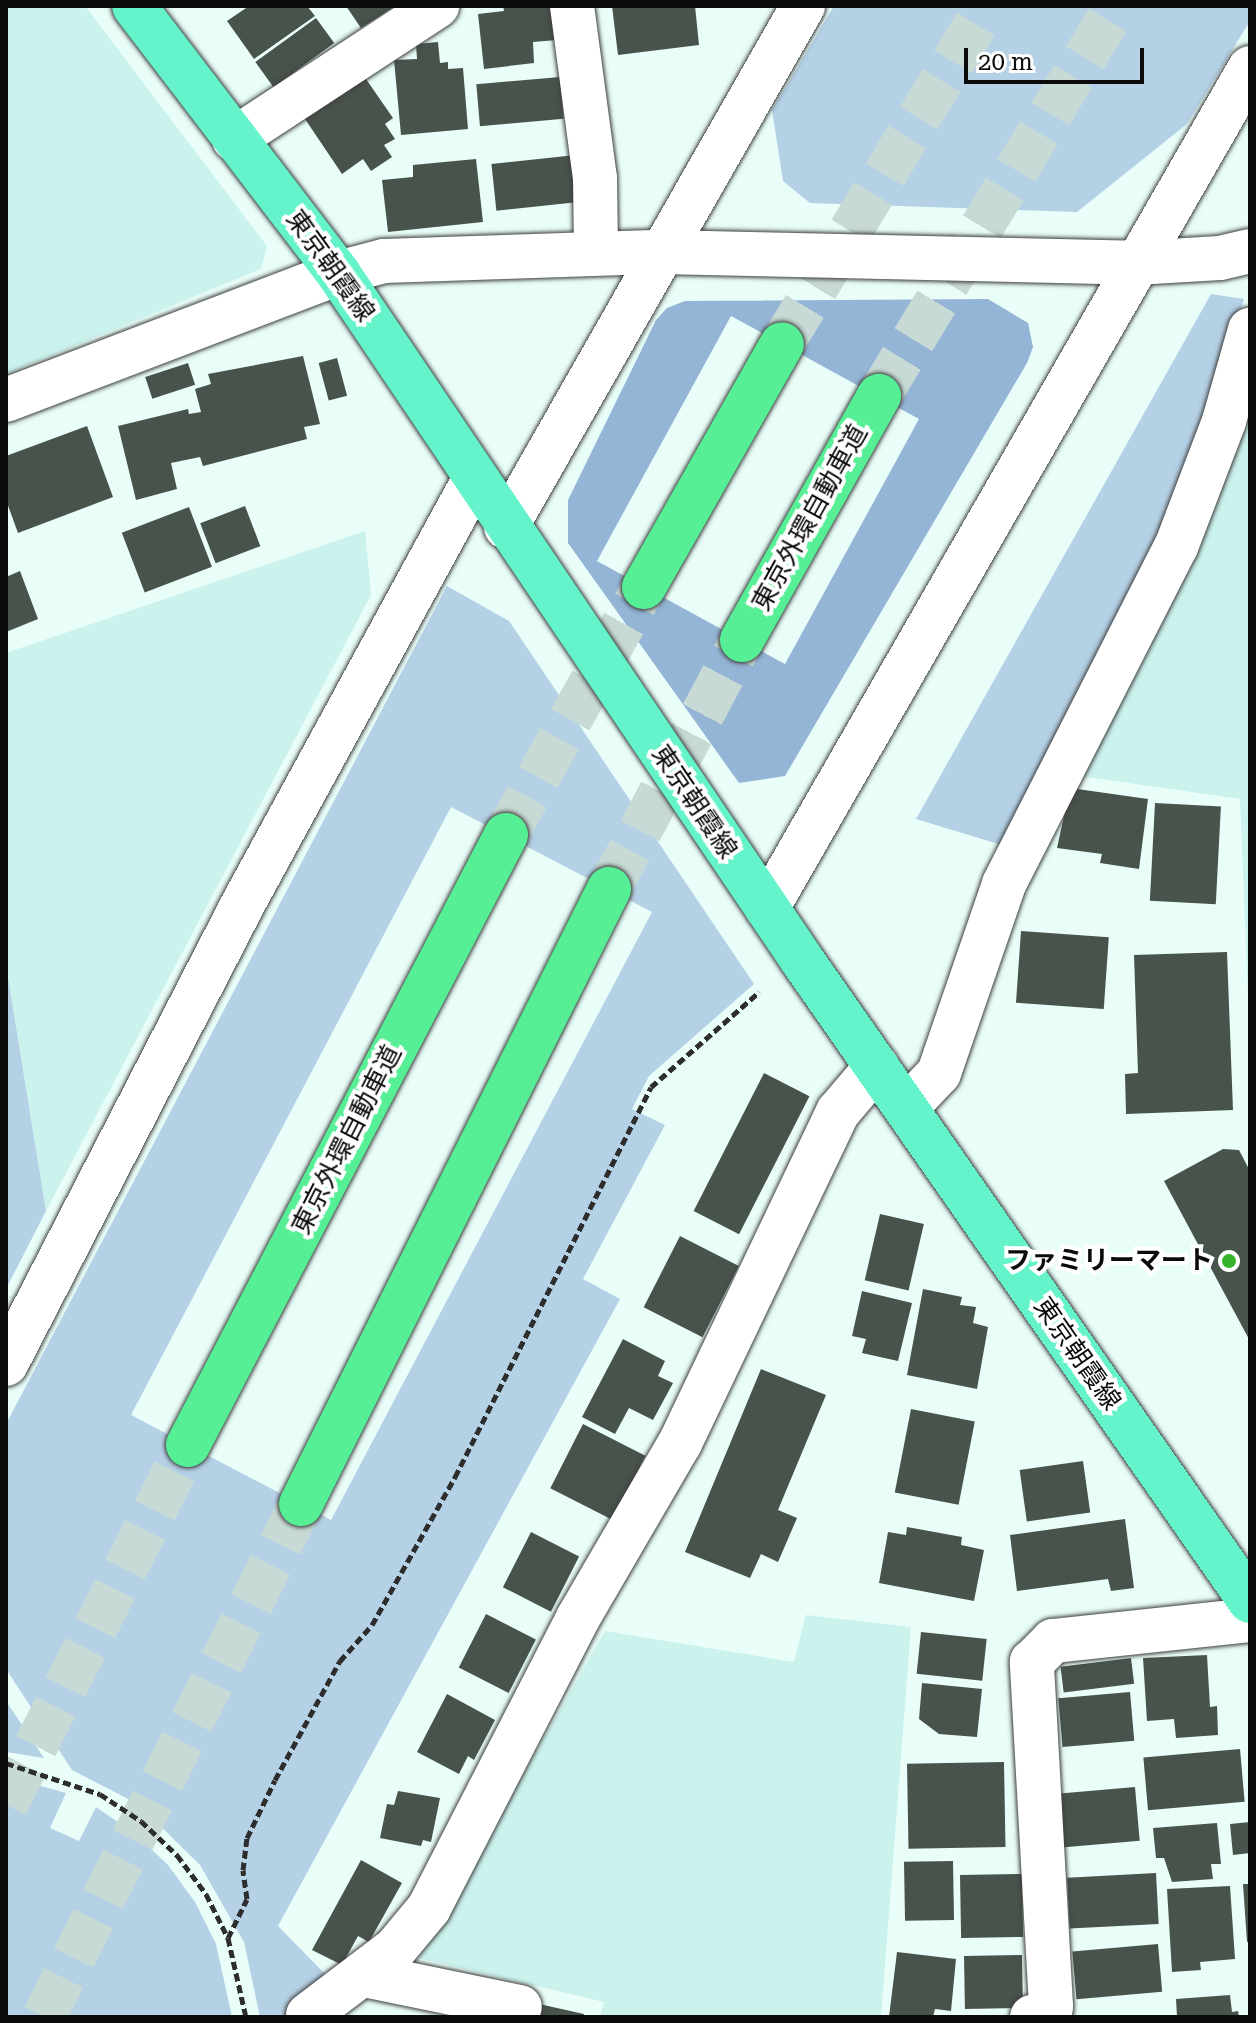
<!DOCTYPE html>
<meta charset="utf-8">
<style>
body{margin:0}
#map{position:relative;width:1256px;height:2023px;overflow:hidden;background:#e9fef9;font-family:"Roboto Serif","Noto Sans JP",serif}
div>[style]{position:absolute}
.farmland>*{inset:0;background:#cbf2ed}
.green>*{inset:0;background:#b5d1e6}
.forest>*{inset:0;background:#95b5d6}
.building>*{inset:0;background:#48534b;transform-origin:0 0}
.highway-tunnel>*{height:44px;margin-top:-22px;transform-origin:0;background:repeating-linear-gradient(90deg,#c8dad5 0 44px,transparent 0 66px)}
.path>*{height:5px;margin-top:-2.5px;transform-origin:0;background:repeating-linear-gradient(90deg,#2d2d2d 0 8px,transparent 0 12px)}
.roads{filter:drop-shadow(0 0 2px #3e3e3e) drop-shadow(0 0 2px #3e3e3e)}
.minor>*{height:44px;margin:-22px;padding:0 22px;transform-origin:22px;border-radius:22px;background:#fff}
.major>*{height:44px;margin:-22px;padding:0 22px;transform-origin:22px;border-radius:22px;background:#64f3ca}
.highway>*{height:44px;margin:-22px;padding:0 22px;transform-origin:22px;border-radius:22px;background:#57ef96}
.dots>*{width:22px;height:22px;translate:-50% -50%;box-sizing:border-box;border:4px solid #fff;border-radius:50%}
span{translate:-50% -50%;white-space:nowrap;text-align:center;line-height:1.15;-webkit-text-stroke:8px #fff;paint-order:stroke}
.street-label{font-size:26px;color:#0b0b0b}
.poi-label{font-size:26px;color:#0b0b0b;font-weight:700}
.right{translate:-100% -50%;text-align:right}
.frame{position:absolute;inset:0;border:8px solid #0b0b0b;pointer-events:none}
.scale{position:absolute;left:964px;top:48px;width:180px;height:36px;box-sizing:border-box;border:4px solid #0b0b0b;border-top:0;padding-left:10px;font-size:24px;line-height:28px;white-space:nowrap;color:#0b0b0b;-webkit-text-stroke:6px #fff;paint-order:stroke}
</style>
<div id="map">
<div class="farmland">
<i style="clip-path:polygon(6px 6px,85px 6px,267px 246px,261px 269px,6px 374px)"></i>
<i style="clip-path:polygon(1250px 408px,1250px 1045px,1240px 799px,1080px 776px)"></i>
<i style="clip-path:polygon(365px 531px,371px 595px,46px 1211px,6px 965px,6px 653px)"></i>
<i style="clip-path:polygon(806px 1615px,911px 1627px,881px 2017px,600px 2017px,604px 2002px,419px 1958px,605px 1631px,794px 1662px)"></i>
</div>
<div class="green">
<i style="clip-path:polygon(834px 6px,1250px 6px,1250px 21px,1187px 124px,1077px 212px,810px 203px,783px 181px,772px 110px)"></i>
<i style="clip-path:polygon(1211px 294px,1244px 299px,1174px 503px,1005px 846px,916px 819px)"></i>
<i style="clip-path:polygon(evenodd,447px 586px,509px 621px,754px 984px,649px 1076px,632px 1109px,665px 1125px,583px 1279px,620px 1299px,278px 1926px,329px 1978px,287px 2017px,260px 2017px,244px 1942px,200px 1865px,138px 1804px,72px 1770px,6px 1669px,6px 1424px,447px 586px,451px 807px,652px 912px,331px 1520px,131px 1415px,451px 807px)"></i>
<i style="clip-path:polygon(6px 965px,46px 1211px,6px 1289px)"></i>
<i style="clip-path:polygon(6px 1701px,44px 1758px,6px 1752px)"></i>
<i style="clip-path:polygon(6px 1776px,66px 1793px,50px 1828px,79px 1841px,96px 1807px,134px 1833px,168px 1865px,195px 1902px,216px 1944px,232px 2017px,6px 2017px)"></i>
</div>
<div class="forest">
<i style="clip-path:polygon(evenodd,988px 299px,1028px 323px,1033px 347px,1027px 363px,785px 776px,739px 783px,568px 543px,568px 500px,656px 320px,667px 308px,685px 301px,988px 299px,731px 316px,919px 419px,785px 664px,597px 561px,731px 316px)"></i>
</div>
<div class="building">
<i style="clip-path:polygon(249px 6px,307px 6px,315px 16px,254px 59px,227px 21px)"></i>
<i style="clip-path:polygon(346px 6px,395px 6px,361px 28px)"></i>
<i style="clip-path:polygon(503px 6px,554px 6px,557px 40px,533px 42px,534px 63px,484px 69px,478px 14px,504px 11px)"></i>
<i style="clip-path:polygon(612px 6px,695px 6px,699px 45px,618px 55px)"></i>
<i style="left:316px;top:18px;width:31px;height:75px;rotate:54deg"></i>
<i style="clip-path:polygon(438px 42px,440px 63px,448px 62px,448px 69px,463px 68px,468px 129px,401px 135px,394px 60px,417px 59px,416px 44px)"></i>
<i style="left:560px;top:77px;width:42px;height:84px;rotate:85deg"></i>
<i style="clip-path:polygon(366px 79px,393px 118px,385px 124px,395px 139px,384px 145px,392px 157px,371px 171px,363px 159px,342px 174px,305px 119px)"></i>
<i style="left:576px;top:155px;width:47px;height:85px;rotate:84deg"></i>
<i style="clip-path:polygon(476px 159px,483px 222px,388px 232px,382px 180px,413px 177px,413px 165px)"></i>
<i style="clip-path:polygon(303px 356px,320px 424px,304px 427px,307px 439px,203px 466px,200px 457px,171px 463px,177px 489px,136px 500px,118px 426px,188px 409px,189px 414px,201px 412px,195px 389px,211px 384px,208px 374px)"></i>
<i style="left:337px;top:358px;width:39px;height:19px;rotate:75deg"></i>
<i style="left:188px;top:363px;width:23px;height:45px;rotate:72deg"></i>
<i style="clip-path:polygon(87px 426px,113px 497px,18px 533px,6px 500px,6px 456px)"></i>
<i style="left:245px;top:506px;width:43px;height:48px;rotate:69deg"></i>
<i style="left:189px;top:507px;width:64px;height:72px;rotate:69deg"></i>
<i style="clip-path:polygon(20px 571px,38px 619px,6px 632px,6px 577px)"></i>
<i style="clip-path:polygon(1070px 788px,1148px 799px,1139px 869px,1100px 863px,1102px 854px,1057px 848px)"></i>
<i style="left:1155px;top:803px;width:66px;height:98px;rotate:3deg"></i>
<i style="left:1021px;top:931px;width:88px;height:72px;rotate:4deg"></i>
<i style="clip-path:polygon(1227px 952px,1233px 1110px,1126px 1114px,1125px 1074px,1138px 1073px,1134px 955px)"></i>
<i style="left:764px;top:1073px;width:51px;height:155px;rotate:27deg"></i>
<i style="clip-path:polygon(1223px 1149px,1239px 1150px,1250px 1171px,1250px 1341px,1164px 1181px)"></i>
<i style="left:880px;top:1214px;width:45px;height:68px;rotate:13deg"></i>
<i style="left:680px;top:1236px;width:66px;height:80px;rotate:27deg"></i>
<i style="clip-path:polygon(923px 1289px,962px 1297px,960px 1305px,976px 1307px,973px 1323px,988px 1327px,977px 1389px,907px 1375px)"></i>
<i style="clip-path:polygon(862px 1291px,912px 1303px,898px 1361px,862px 1353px,866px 1339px,852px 1336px)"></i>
<i style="clip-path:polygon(623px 1339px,665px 1361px,658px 1376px,673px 1383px,653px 1420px,629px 1408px,615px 1434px,582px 1417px)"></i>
<i style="clip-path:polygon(761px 1369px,826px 1395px,778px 1510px,797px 1518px,778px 1562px,761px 1554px,750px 1578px,685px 1552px)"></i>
<i style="left:911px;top:1409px;width:65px;height:85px;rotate:11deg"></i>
<i style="left:583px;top:1424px;width:70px;height:72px;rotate:27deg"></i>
<i style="left:1083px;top:1461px;width:52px;height:64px;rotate:82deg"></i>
<i style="clip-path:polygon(1125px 1519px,1134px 1588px,1111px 1591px,1108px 1579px,1017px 1591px,1010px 1535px)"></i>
<i style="clip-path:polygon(907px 1527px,962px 1537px,961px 1545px,984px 1550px,974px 1601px,879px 1583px,888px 1532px,906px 1535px)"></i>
<i style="left:531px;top:1532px;width:54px;height:62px;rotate:27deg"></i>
<i style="left:486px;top:1614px;width:56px;height:60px;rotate:27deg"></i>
<i style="left:921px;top:1632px;width:66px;height:42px;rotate:6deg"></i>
<i style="clip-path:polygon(1207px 1655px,1210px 1707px,1217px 1706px,1218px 1735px,1176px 1738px,1174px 1719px,1147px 1721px,1143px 1658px)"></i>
<i style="left:1131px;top:1658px;width:26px;height:71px;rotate:83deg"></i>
<i style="clip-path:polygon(922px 1683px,982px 1689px,977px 1737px,939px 1734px,919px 1719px)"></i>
<i style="left:1130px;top:1692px;width:49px;height:72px;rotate:85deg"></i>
<i style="clip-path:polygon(447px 1694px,495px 1720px,474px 1760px,468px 1756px,459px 1774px,417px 1752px)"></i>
<i style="left:1240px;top:1749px;width:53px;height:97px;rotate:85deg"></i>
<i style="left:1004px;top:1762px;width:85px;height:97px;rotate:89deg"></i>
<i style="left:1135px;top:1787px;width:54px;height:84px;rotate:85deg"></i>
<i style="clip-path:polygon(398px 1791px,440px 1798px,431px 1842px,423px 1840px,421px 1846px,380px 1838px,387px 1804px,394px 1805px)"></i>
<i style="clip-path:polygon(1250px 1822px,1250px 1853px,1233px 1855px,1230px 1824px)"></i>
<i style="clip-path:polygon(1217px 1823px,1221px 1864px,1211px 1864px,1213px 1879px,1172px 1882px,1164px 1858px,1156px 1858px,1153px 1828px)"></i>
<i style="clip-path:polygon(361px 1860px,402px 1883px,369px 1942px,358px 1936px,342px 1965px,312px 1950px)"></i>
<i style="left:953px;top:1861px;width:59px;height:49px;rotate:89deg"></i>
<i style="left:1156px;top:1873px;width:51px;height:89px;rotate:87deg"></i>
<i style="left:1022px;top:1874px;width:63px;height:62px;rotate:89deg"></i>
<i style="clip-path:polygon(1243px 1884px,1250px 1884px,1250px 1942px,1247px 1942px)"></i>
<i style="clip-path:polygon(1230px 1886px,1235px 1959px,1200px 1962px,1201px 1970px,1172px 1972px,1167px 1889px)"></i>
<i style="left:1158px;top:1944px;width:48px;height:86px;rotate:85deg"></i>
<i style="clip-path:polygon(897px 1952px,956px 1959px,951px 2011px,935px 2009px,933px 2017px,889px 2017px)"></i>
<i style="left:1022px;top:1955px;width:53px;height:58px;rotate:89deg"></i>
<i style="clip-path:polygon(1230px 1995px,1232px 2012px,1238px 2011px,1239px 2017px,1177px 2017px,1176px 1999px)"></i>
<i style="clip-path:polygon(539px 2004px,584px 2014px,584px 2017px,537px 2017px)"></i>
</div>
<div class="highway-tunnel">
<i style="left:782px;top:344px;width:395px;rotate:-58.8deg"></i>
<i style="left:879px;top:396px;width:456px;rotate:-58.7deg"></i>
<i style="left:506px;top:835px;width:284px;rotate:-60.9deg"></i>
<i style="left:609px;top:889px;width:282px;rotate:-61.9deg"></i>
<i style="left:6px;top:1805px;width:403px;rotate:-63.2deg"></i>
<i style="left:44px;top:2017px;width:574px;rotate:-63.39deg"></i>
</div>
<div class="path">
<i style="left:6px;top:1763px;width:99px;rotate:18.3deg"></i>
<i style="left:100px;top:1794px;width:49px;rotate:33.4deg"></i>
<i style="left:141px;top:1821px;width:50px;rotate:43.4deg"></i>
<i style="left:177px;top:1855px;width:49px;rotate:53.4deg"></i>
<i style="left:206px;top:1894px;width:49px;rotate:63.4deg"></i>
<i style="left:228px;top:1938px;width:81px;rotate:77.2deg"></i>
<i style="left:228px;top:1938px;width:43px;rotate:-64deg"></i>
<i style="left:247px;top:1899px;width:29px;rotate:-98deg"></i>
<i style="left:243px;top:1870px;width:32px;rotate:-83deg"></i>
<i style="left:247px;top:1838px;width:64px;rotate:-64.2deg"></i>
<i style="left:275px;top:1780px;width:136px;rotate:-61.4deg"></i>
<i style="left:340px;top:1661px;width:48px;rotate:-48.4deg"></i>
<i style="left:372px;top:1625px;width:170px;rotate:-60.7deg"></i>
<i style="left:455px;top:1477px;width:436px;rotate:-63.3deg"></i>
<i style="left:651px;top:1087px;width:144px;rotate:-41.3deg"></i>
</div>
<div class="roads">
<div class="minor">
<i style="left:572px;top:6px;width:174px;rotate:82.4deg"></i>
<i style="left:595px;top:178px;width:74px;rotate:89.2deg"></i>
<i style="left:234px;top:139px;width:243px;rotate:-33.2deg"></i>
<i style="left:6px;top:400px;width:355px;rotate:-20.9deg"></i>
<i style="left:338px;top:273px;width:48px;rotate:-14.6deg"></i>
<i style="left:384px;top:261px;width:277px;rotate:-1.9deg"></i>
<i style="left:661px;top:252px;width:474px;rotate:1.3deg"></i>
<i style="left:1135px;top:263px;width:85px;rotate:-3.4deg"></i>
<i style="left:1220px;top:258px;width:31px;rotate:-13deg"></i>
<i style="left:506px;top:527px;width:600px;rotate:-60.31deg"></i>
<i style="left:767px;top:908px;width:969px;rotate:-60.1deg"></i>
<i style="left:906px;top:1108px;width:48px;rotate:-46.7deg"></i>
<i style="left:939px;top:1073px;width:200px;rotate:-71deg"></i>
<i style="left:1004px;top:884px;width:378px;rotate:-63deg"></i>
<i style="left:1176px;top:547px;width:135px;rotate:-69.1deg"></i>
<i style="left:1224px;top:421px;width:95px;rotate:-74.1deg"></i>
<i style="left:6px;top:1364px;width:522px;rotate:-62.75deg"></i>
<i style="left:245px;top:900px;width:481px;rotate:-61.4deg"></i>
<i style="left:364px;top:1975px;width:159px;rotate:11.6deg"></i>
<i style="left:308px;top:2015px;width:109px;rotate:-37.2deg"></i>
<i style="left:395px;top:1949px;width:53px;rotate:-50.3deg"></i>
<i style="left:429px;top:1908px;width:326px;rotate:-62.8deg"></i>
<i style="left:578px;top:1618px;width:203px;rotate:-59.8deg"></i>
<i style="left:680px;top:1443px;width:367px;rotate:-64.5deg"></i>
<i style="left:838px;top:1112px;width:60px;rotate:-49.7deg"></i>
<i style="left:1032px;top:2017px;width:19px;rotate:-16deg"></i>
<i style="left:1050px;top:2012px;width:6px;rotate:-81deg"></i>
<i style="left:1051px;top:2006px;width:345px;rotate:-93.2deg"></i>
<i style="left:1032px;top:1662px;width:30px;rotate:-45deg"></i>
<i style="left:1053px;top:1641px;width:198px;rotate:-6.1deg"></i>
</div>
<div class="major">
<i style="left:134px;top:6px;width:336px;rotate:52.6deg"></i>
<i style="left:338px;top:273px;width:829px;rotate:55.96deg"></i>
<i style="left:802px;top:960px;width:782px;rotate:55.05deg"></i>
</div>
<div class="highway">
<i style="left:644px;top:587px;width:279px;rotate:-60.4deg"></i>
<i style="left:742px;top:640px;width:280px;rotate:-60.7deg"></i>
<i style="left:188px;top:1445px;width:688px;rotate:-62.47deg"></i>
<i style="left:301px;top:1504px;width:688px;rotate:-63.4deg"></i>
</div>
</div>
<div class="dots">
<i style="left:1229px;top:1261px;background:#36b429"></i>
</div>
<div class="street-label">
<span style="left:330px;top:266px;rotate:54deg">東京朝霞線</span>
<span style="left:810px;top:518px;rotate:-61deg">東京外環自動車道</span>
<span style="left:694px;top:802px;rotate:56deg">東京朝霞線</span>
<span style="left:347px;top:1140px;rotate:-63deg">東京外環自動車道</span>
<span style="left:1077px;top:1354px;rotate:55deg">東京朝霞線</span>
</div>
<div class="poi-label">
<span class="right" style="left:1213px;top:1261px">ファミリーマート</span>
</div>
<div class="frame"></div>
<div class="scale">20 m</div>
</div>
